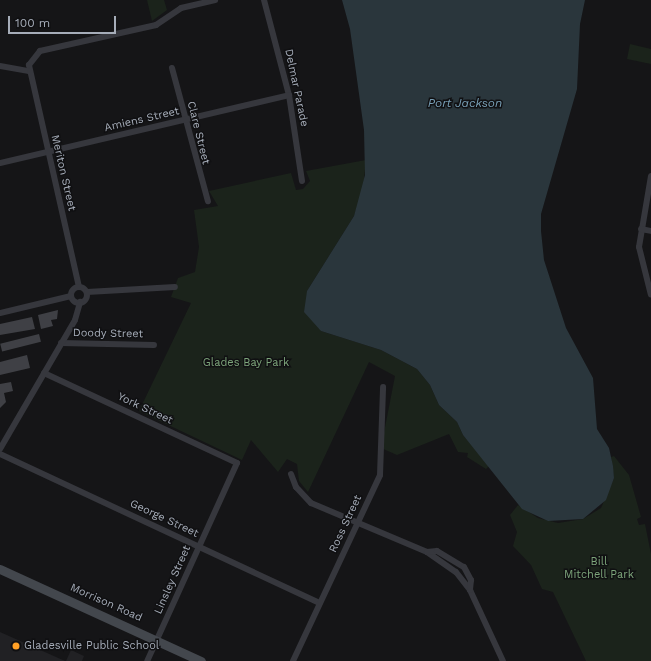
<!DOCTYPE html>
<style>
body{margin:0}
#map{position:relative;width:651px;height:661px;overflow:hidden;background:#151517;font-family:"Work Sans",sans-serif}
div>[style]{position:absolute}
.built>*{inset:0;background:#212124}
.green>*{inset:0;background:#1b231b}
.water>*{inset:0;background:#2a363c}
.building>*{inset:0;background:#3f4045;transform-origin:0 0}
.street>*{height:6px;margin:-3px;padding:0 3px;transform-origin:3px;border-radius:3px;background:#36373d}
.street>.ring{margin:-3px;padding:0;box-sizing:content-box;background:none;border:6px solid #36373d;border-radius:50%}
.secondary>*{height:9px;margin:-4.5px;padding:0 4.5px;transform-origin:4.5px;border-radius:4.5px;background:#43474d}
.dots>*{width:11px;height:11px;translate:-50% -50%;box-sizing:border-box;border:2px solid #101012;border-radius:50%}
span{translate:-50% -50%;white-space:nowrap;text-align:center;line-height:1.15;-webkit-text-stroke:3px #101012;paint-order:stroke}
.street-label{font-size:11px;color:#a6adb9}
.park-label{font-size:11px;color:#7da57b}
.poi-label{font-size:11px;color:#a6adb9}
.left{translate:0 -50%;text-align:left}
.water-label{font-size:12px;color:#79a0b7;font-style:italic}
.scale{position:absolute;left:8px;top:16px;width:108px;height:18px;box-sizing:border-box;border:2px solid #a6adb9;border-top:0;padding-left:5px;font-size:12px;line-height:14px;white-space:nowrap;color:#a6adb9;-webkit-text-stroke:3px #101012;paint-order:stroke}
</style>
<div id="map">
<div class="built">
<i style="clip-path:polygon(0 632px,65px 661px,0 661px)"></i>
<i style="clip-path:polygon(71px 650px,84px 656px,82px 661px,66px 661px)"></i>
</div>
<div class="green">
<i style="clip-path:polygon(147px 0,164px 0,167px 10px,152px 21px)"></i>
<i style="clip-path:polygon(630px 44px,651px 49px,651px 64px,627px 59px)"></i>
<i style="clip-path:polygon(366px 160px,363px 189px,354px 216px,307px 291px,321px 331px,381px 350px,417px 369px,430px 385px,439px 405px,457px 422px,463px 435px,489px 466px,486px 469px,467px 457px,468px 453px,458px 452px,449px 434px,397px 455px,381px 448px,395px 376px,369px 362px,308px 492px,299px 481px,297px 464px,287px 459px,278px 472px,251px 440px,242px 460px,139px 411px,191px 303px,171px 297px,178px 278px,195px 272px,199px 247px,194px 210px,218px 206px,209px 191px,291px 173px,296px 190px,303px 189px,310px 181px,306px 171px)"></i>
<i style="clip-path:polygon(614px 456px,629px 475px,641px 517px,637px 519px,639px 525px,645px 524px,651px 554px,651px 661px,586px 661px,553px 592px,542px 589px,531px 565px,513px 546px,517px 532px,510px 515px,518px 505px,538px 518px,558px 523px,583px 519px,601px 508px,614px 478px,611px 457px)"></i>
</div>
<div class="water">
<i style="clip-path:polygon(342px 0,585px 0,580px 24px,577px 89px,541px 214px,541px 231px,544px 260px,566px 328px,593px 378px,597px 429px,609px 448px,613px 466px,614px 478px,606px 500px,583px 519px,548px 521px,522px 509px,463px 435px,457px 422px,439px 405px,430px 385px,417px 369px,381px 350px,321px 331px,304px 312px,307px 291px,354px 216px,365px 175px,364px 130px,350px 29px)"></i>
</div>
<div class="building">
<i style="clip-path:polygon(58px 310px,57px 319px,51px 320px,53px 326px,41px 329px,38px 315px)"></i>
<i style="clip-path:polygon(32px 317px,35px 329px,0 335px,0 324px)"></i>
<i style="left:39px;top:334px;width:8px;height:40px;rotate:76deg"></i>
<i style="clip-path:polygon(27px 355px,30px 368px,0 375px,0 362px)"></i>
<i style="clip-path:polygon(11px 382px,13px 391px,4px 393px,6px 402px,0 408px,0 384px)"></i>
</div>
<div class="street">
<i style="left:264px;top:0;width:98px;rotate:75.3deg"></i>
<i style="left:289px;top:95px;width:87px;rotate:81.4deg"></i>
<i style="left:0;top:66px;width:28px;rotate:10deg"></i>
<i style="left:172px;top:68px;width:138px;rotate:74.9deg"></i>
<i style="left:0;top:163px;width:297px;rotate:-13.2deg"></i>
<i style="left:651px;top:176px;width:72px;rotate:99.6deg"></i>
<i style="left:639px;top:247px;width:49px;rotate:76deg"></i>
<i style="left:641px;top:229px;width:10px;rotate:11deg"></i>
<i style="left:79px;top:287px;width:228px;rotate:-102.7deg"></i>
<i style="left:29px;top:65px;width:18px;rotate:-52deg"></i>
<i style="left:40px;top:51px;width:119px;rotate:-12.6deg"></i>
<i style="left:156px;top:25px;width:30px;rotate:-34deg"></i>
<i style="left:181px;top:8px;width:35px;rotate:-13deg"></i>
<i class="ring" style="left:71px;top:287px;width:10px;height:10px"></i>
<i style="left:87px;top:292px;width:88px;rotate:-3.3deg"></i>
<i style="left:0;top:313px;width:73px;rotate:-13.5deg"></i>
<i style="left:61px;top:343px;width:93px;rotate:1.2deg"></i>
<i style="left:44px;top:373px;width:213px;rotate:25deg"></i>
<i style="left:237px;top:463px;width:217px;rotate:114.4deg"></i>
<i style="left:0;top:449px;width:149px;rotate:-59.8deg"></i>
<i style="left:75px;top:320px;width:19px;rotate:-74deg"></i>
<i style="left:0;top:454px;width:352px;rotate:25deg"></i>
<i style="left:291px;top:474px;width:14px;rotate:69deg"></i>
<i style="left:296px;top:487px;width:22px;rotate:47deg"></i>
<i style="left:311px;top:503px;width:126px;rotate:22.9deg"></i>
<i style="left:427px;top:552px;width:35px;rotate:35deg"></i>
<i style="left:456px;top:572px;width:23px;rotate:52deg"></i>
<i style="left:470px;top:590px;width:78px;rotate:65.1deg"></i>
<i style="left:427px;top:552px;width:10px;rotate:-6deg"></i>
<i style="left:437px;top:551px;width:31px;rotate:31deg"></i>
<i style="left:464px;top:567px;width:15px;rotate:62deg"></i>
<i style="left:471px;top:580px;width:10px;rotate:96deg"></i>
<i style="left:293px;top:661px;width:205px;rotate:-64.9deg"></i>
<i style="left:380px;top:475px;width:88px;rotate:-88deg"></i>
</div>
<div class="secondary">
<i style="left:0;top:569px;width:221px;rotate:24.6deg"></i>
</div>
<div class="dots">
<i style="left:16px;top:646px;background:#ff9f25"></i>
</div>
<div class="street-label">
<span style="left:296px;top:88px;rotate:78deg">Delmar Parade</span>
<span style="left:142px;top:120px;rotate:-13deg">Amiens Street</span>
<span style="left:198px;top:133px;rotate:76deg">Clare Street</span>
<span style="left:63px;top:173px;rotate:77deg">Meriton Street</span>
<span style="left:108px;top:334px;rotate:1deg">Doody Street</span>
<span style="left:145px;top:409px;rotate:25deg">York Street</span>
<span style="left:164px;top:519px;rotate:25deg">George Street</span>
<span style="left:346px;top:524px;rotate:-65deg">Ross Street</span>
<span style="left:173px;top:580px;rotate:-66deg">Linsley Street</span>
<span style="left:106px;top:603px;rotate:24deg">Morrison Road</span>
</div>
<div class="park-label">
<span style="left:246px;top:363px">Glades Bay Park</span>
<span style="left:599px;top:569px">Bill<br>Mitchell Park</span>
</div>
<div class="poi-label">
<span class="left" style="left:24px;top:646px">Gladesville Public School</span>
</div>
<div class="water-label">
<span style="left:465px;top:104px">Port Jackson</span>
</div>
<div class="scale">100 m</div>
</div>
